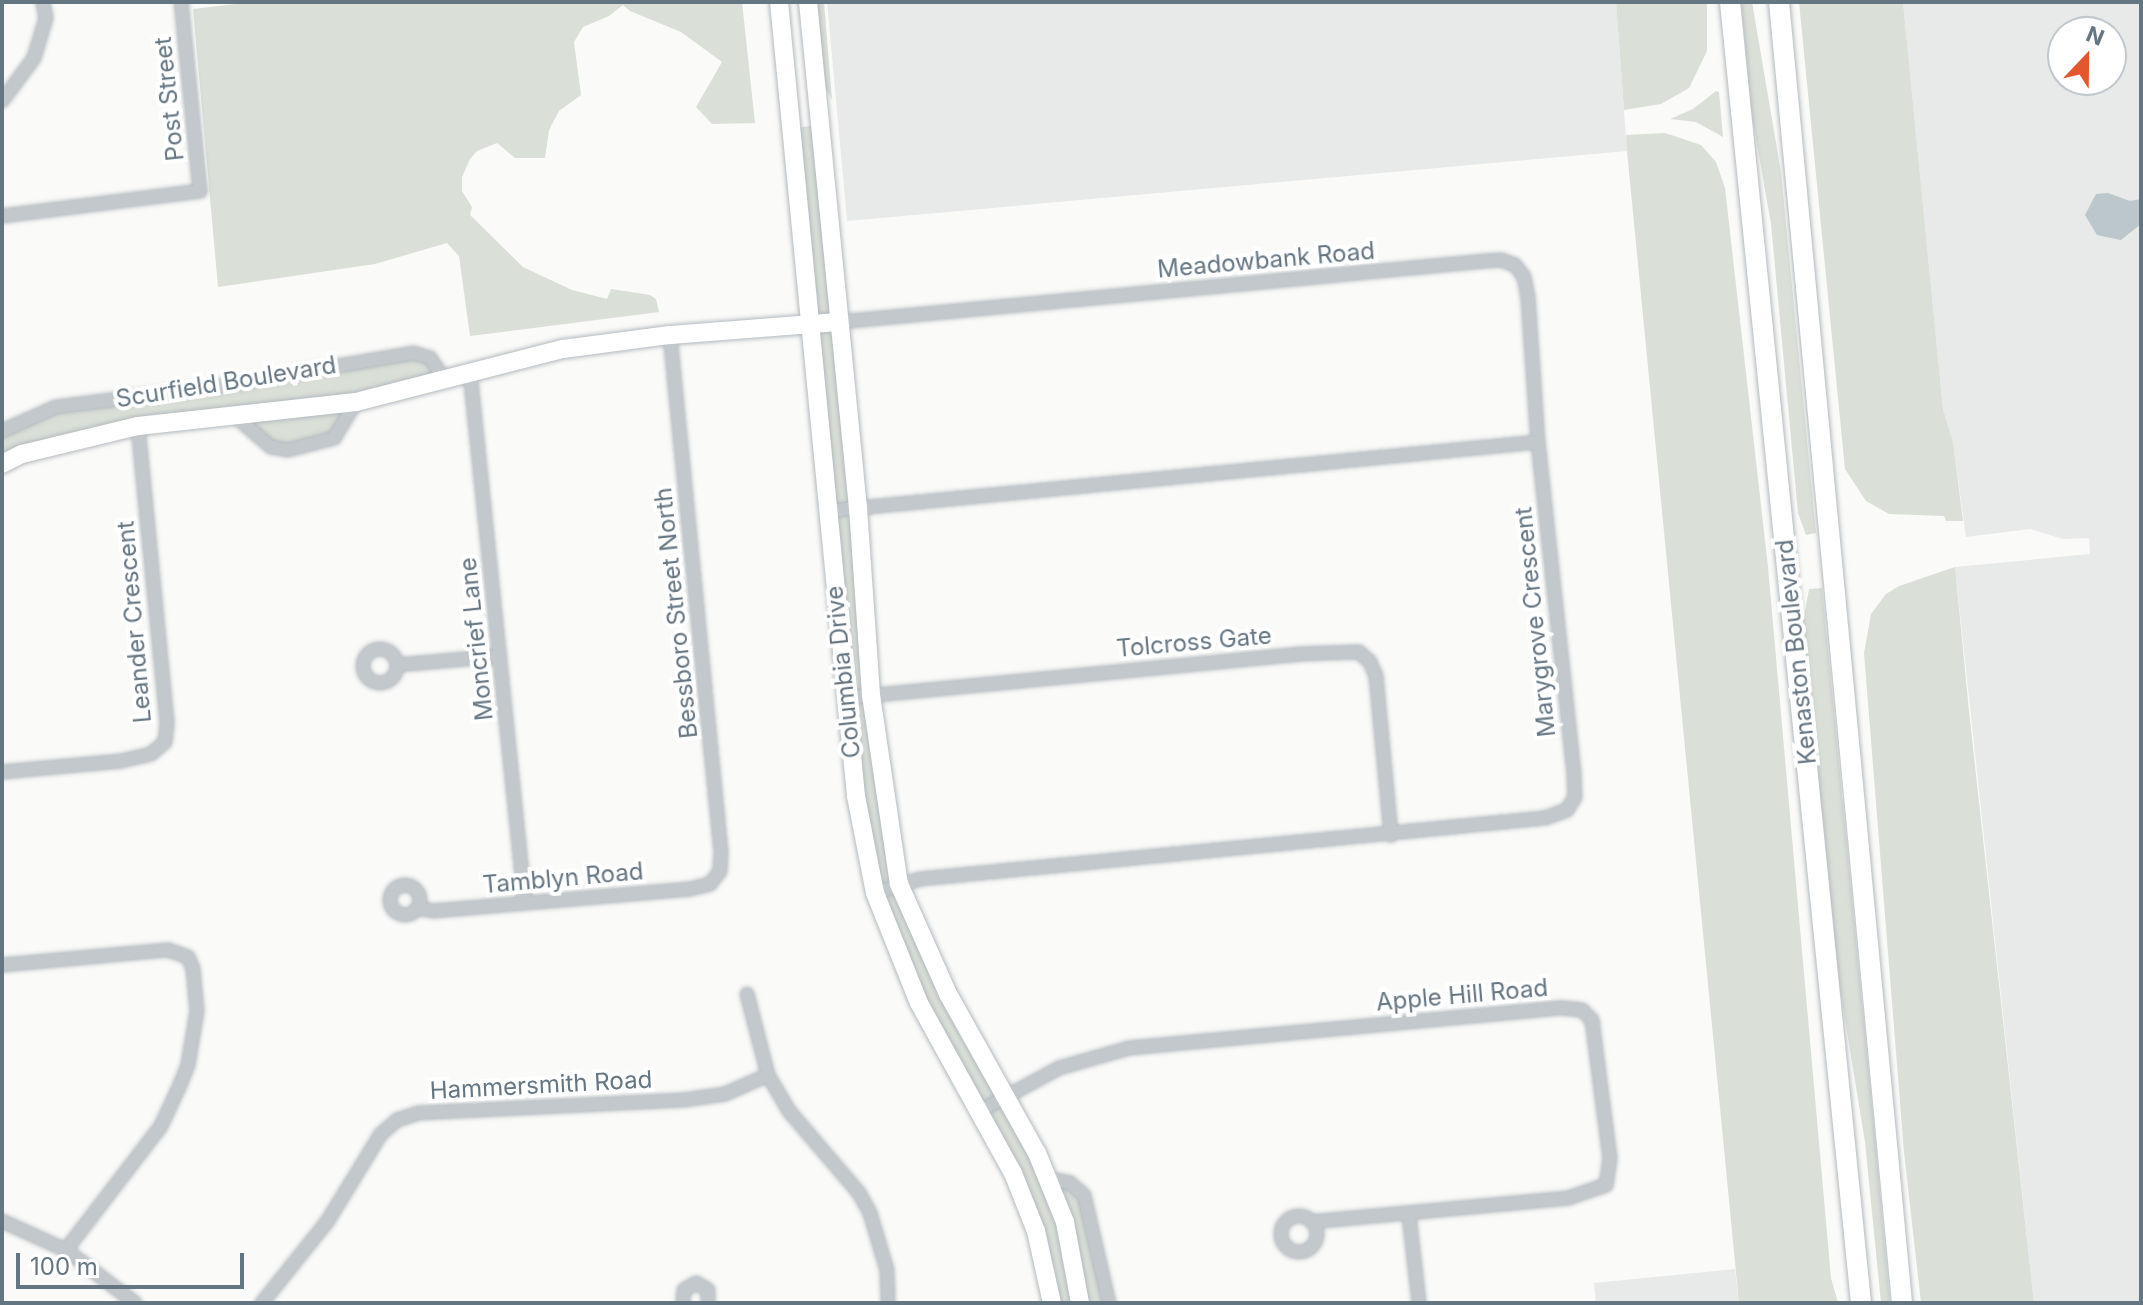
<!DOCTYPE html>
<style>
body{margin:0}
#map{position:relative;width:2143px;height:1305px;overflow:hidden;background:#fafaf8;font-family:Inter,sans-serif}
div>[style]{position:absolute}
.built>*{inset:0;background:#e8e9e9}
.green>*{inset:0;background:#dadfd7}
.water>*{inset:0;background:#bbc7cb}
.roads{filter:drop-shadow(0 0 2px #b3babf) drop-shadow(0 0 2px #b3babf)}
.street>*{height:12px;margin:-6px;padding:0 6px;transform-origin:6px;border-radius:6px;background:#c3c8cc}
.street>.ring{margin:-6px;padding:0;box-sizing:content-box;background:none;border:12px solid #c3c8cc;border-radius:50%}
.secondary>*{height:18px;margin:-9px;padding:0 9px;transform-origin:9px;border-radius:9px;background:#fff}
.primary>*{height:20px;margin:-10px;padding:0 10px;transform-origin:10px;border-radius:10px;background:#fff}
span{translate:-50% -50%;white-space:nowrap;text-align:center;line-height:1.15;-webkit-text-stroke:8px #fff;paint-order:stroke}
.street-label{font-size:24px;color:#657683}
.frame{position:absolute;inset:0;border:4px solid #657683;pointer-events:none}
.north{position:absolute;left:2047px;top:16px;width:80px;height:80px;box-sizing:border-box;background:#fff;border:2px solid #c1c8cd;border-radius:50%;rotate:22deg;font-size:22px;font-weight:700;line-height:32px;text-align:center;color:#657683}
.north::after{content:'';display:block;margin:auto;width:28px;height:36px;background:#e4572e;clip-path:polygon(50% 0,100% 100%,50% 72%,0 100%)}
.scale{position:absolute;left:16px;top:1253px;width:228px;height:36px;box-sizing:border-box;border:4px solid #657683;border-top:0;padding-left:10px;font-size:24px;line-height:28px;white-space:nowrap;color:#657683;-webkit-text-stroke:6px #fff;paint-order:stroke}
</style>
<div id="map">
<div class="built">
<i style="clip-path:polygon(1616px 2px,1627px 151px,847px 221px,827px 2px)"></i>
<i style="clip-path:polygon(evenodd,1903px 2px,2141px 2px,2141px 1303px,2034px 1303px,1955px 567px,2090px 554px,2089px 538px,2063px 539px,2030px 529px,1966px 537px,1953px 442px,1943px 409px,1903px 2px,2063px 32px,2111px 32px,2111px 80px,2063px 80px,2063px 32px)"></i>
<i style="clip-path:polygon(1735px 1269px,1739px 1303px,1596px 1303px,1594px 1283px)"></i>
</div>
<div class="green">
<i style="clip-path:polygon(253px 2px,742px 2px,755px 123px,712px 124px,696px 107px,722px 62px,681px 32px,630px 11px,623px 5px,609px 16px,583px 27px,574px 42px,581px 95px,559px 111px,549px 130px,545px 158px,515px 158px,497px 143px,477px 151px,470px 159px,462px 177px,462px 191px,472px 207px,470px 215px,523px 267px,572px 290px,607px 299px,611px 289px,650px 295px,656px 299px,659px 312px,470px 336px,459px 256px,447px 243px,375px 264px,218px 287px,193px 9px)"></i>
<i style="clip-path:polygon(817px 2px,824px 2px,832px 100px,825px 87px)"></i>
<i style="clip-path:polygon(1616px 2px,1707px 2px,1707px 51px,1689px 88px,1661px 104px,1624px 110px)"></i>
<i style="clip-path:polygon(1741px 2px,1752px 2px,1781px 172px,1816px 533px,1806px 535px,1798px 513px,1771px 224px,1752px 116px)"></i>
<i style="clip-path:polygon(1799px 2px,1903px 2px,1943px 409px,1953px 442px,1963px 521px,1946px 521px,1944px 516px,1889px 514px,1866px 501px,1845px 469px)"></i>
<i style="clip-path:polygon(1716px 91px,1719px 92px,1723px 137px,1696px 122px,1670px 119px,1693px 109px)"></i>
<i style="clip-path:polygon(821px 125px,899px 884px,1047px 1178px,1084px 1195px,1109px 1303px,1052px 1303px,1045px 1262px,875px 893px,790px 128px)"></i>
<i style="clip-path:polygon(1665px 133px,1701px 145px,1716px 162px,1725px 188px,1768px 567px,1831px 1278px,1838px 1303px,1739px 1303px,1627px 151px,1626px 135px)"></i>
<i style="clip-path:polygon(413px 353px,430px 358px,444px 379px,356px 402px,334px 438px,271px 447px,235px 417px,138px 426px,2px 464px,2px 431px,56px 407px)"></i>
<i style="clip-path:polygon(1955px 567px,1969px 711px,2034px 1303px,1921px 1303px,1904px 1152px,1864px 653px,1871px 614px,1886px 594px,1899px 586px)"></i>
<i style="clip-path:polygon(1822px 588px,1874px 1127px,1890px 1303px,1881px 1303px,1865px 1142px,1840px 989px,1803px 622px,1809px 589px)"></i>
</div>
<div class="water">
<i style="clip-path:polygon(2108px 193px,2130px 201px,2141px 199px,2141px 224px,2121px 240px,2097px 235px,2085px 215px,2096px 194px)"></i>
</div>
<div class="roads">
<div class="street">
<i style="left:2px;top:101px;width:54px;rotate:-53.3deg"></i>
<i style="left:34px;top:58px;width:42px;rotate:-73.3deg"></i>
<i style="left:46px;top:18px;width:16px;rotate:-101deg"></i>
<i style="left:2px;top:216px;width:200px;rotate:-7.2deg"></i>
<i style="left:200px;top:191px;width:190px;rotate:-95.7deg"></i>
<i style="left:839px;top:322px;width:650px;rotate:-5.39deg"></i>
<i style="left:1486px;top:261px;width:15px;rotate:-4deg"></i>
<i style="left:1501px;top:260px;width:15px;rotate:20deg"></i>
<i style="left:1515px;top:265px;width:15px;rotate:53deg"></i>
<i style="left:1524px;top:277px;width:20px;rotate:79deg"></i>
<i style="left:1528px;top:297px;width:145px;rotate:86.1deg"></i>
<i style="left:1538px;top:442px;width:334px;rotate:83.8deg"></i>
<i style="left:1574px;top:774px;width:23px;rotate:88deg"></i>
<i style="left:1575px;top:797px;width:15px;rotate:122deg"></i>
<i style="left:1567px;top:810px;width:23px;rotate:160deg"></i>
<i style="left:1545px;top:818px;width:628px;rotate:174.43deg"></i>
<i style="left:920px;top:879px;width:47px;rotate:162.7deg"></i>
<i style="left:470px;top:372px;width:534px;rotate:84.09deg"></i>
<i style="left:236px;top:417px;width:46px;rotate:40.6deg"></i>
<i style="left:271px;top:447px;width:17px;rotate:10deg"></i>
<i style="left:288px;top:450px;width:48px;rotate:-14.6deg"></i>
<i style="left:334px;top:438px;width:42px;rotate:-58.6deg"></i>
<i style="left:2px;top:431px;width:59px;rotate:-24deg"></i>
<i style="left:56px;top:407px;width:160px;rotate:-7.2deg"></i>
<i style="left:215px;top:387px;width:201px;rotate:-9.7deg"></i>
<i style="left:413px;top:353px;width:18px;rotate:16deg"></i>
<i style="left:430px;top:358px;width:25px;rotate:56deg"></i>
<i style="left:827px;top:511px;width:714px;rotate:-5.54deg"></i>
<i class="ring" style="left:363px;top:649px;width:22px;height:22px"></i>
<i style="left:397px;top:665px;width:103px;rotate:-5deg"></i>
<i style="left:845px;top:698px;width:456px;rotate:-5.5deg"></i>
<i style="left:1299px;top:654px;width:60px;rotate:-1.9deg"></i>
<i style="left:1359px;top:652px;width:15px;rotate:42deg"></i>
<i style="left:1370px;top:662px;width:15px;rotate:67deg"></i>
<i style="left:1376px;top:676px;width:160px;rotate:84.6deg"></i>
<i style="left:2px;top:772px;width:120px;rotate:-5.3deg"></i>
<i style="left:121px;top:761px;width:31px;rotate:-13deg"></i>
<i style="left:151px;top:754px;width:18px;rotate:-41deg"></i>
<i style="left:165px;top:742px;width:20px;rotate:-84deg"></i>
<i style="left:167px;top:722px;width:297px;rotate:-95.6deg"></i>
<i class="ring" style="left:390px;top:885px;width:18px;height:18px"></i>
<i style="left:418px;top:908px;width:15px;rotate:11deg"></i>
<i style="left:433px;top:911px;width:258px;rotate:-4.9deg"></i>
<i style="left:690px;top:889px;width:21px;rotate:-14deg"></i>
<i style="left:710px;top:884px;width:16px;rotate:-52deg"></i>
<i style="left:720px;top:871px;width:19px;rotate:-87deg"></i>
<i style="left:721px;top:852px;width:520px;rotate:-95.63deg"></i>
<i style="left:2px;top:965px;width:167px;rotate:-5.2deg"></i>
<i style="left:168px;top:950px;width:21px;rotate:19deg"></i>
<i style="left:188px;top:957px;width:13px;rotate:67deg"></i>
<i style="left:193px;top:969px;width:42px;rotate:84.6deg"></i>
<i style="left:197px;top:1011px;width:55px;rotate:99.5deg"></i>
<i style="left:188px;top:1065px;width:22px;rotate:112deg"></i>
<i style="left:180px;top:1085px;width:45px;rotate:114.9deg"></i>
<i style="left:161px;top:1126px;width:156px;rotate:127.5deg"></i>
<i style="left:747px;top:994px;width:84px;rotate:75.5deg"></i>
<i style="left:768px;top:1075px;width:42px;rotate:59.7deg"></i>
<i style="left:789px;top:1111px;width:108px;rotate:49.5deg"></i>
<i style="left:859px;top:1193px;width:23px;rotate:61deg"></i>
<i style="left:870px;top:1213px;width:59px;rotate:73.4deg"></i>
<i style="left:887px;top:1270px;width:33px;rotate:88deg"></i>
<i style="left:980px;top:1111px;width:90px;rotate:-28.6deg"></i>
<i style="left:1059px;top:1068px;width:73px;rotate:-15.9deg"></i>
<i style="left:1129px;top:1048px;width:435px;rotate:-5.3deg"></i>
<i style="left:1562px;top:1008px;width:20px;rotate:6deg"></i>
<i style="left:1582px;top:1010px;width:14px;rotate:45deg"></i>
<i style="left:1592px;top:1020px;width:139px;rotate:82.6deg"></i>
<i style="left:1610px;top:1158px;width:27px;rotate:98deg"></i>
<i style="left:1606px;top:1185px;width:39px;rotate:161deg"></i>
<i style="left:1569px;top:1198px;width:258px;rotate:174.7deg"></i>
<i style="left:1047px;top:1178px;width:24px;rotate:12deg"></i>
<i style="left:1070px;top:1183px;width:18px;rotate:41deg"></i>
<i style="left:1084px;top:1195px;width:111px;rotate:77deg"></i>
<i style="left:1409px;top:1215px;width:89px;rotate:83.5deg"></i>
<i class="ring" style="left:1281px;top:1216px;width:24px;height:24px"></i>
<i style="left:2px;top:1221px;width:70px;rotate:24.4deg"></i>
<i style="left:66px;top:1250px;width:87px;rotate:37.5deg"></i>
<i style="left:262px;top:1303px;width:104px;rotate:-51.3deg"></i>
<i style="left:327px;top:1222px;width:103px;rotate:-58.5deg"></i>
<i style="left:381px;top:1134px;width:21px;rotate:-41deg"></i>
<i style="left:397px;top:1120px;width:22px;rotate:-18deg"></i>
<i style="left:418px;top:1113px;width:266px;rotate:-2.8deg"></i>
<i style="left:684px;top:1100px;width:41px;rotate:-8.3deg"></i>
<i style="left:725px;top:1094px;width:47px;rotate:-23.8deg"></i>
<i style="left:683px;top:1303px;width:13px;rotate:-86deg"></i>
<i style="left:684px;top:1290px;width:14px;rotate:-30deg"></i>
<i style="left:696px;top:1283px;width:14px;rotate:30deg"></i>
<i style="left:708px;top:1290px;width:13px;rotate:90deg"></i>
</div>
<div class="secondary">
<i style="left:779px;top:2px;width:798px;rotate:84.46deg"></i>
<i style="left:856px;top:796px;width:99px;rotate:78.9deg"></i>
<i style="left:875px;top:893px;width:118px;rotate:68.2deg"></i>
<i style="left:919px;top:1003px;width:194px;rotate:61.1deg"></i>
<i style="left:1013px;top:1173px;width:62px;rotate:68.4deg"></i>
<i style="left:1036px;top:1231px;width:74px;rotate:77.5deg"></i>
<i style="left:808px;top:2px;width:508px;rotate:84.36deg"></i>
<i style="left:858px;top:508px;width:187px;rotate:86deg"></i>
<i style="left:871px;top:695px;width:191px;rotate:81.6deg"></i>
<i style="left:899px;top:884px;width:120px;rotate:66deg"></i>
<i style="left:948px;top:994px;width:182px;rotate:60.8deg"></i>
<i style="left:1037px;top:1153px;width:74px;rotate:67.9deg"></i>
<i style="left:1065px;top:1222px;width:82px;rotate:79.5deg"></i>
<i style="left:2px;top:464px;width:22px;rotate:-27deg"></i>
<i style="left:22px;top:454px;width:119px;rotate:-13.6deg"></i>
<i style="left:138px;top:426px;width:219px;rotate:-6.3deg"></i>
<i style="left:356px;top:402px;width:214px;rotate:-14.4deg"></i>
<i style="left:563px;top:349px;width:108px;rotate:-7.5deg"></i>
<i style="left:670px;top:335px;width:169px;rotate:-4.4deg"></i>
</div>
<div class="primary">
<i style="left:1730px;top:2px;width:1308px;rotate:84.25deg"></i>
<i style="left:1779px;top:2px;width:1307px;rotate:84.6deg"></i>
</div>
</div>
<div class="street-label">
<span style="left:169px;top:99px;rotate:-96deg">Post Street</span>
<span style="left:1266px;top:260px;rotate:-5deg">Meadowbank Road</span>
<span style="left:226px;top:382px;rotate:-9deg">Scurfield Boulevard</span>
<span style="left:676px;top:613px;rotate:-96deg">Bessboro Street North</span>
<span style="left:134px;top:622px;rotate:-95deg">Leander Crescent</span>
<span style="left:1535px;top:622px;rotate:-96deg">Marygrove Crescent</span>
<span style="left:476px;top:639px;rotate:-96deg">Moncrief Lane</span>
<span style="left:1194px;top:642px;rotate:-5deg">Tolcross Gate</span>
<span style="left:1796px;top:652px;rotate:-96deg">Kenaston Boulevard</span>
<span style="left:843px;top:672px;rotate:-96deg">Columbia Drive</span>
<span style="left:563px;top:878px;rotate:-5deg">Tamblyn Road</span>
<span style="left:1462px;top:995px;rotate:-5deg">Apple Hill Road</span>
<span style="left:541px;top:1085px;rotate:-3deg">Hammersmith Road</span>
</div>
<div class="frame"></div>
<div class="north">N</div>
<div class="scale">100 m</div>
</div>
